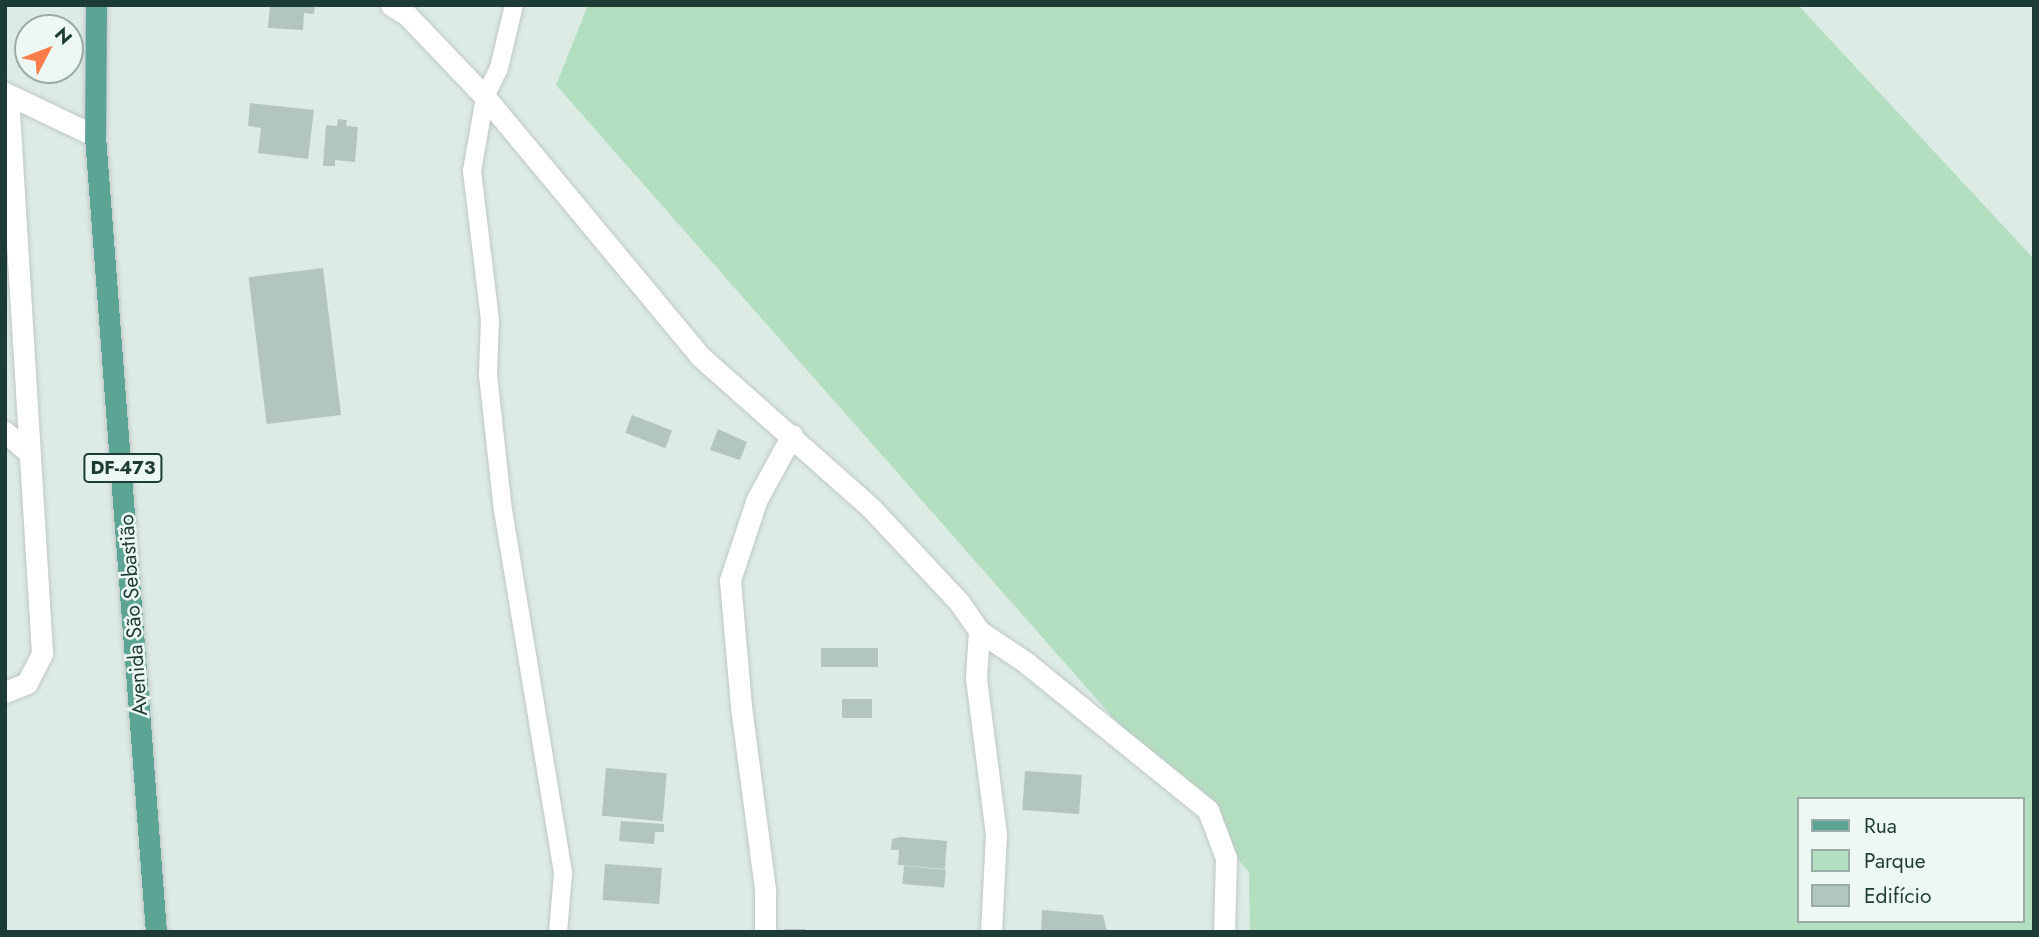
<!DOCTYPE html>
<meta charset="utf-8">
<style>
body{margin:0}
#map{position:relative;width:2039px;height:937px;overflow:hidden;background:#ddebe5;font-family:Jost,sans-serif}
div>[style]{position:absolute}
.green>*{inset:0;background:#b3dfc0}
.building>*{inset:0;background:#b2c6be;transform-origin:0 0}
.roads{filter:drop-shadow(0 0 2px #c0c8c6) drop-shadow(0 0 2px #c0c8c6)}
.service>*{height:18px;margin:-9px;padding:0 9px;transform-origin:9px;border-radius:9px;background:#fff}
.minor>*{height:21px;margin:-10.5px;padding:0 10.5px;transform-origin:10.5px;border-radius:10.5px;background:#fff}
.primary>*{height:21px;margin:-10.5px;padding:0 10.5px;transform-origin:10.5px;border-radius:10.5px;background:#5ca595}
span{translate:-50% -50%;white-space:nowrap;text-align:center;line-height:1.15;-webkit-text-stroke:5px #edf7f3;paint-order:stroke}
.shield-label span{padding:2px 5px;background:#edf7f3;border:2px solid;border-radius:5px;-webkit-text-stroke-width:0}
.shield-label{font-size:19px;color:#1d3c35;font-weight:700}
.street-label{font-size:21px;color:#1d3c35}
.frame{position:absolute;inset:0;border:7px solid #1d3c35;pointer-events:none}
.legend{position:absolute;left:1797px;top:797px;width:228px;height:126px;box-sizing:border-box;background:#edf7f3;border:2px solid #9aaca7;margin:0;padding:9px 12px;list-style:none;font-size:21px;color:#1d3c35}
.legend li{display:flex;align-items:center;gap:14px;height:35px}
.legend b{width:35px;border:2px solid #9aaca7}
.north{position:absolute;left:14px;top:14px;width:70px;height:70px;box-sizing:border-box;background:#edf7f3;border:2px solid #9aaca7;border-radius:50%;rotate:48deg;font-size:19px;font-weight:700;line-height:28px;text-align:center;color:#1d3c35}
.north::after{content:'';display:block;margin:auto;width:24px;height:32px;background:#ff7b47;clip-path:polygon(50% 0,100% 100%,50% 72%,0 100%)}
</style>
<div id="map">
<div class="green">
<i style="clip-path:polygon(evenodd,588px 5px,1798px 5px,2034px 259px,2034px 932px,1250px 932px,1249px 872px,556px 85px,588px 5px,1799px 799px,2023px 799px,2023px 921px,1799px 921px,1799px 799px)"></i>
</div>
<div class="building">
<i style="clip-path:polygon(270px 5px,315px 7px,314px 14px,304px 13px,303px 30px,268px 28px)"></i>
<i style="clip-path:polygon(250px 103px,314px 110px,308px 159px,258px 153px,261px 128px,248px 126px)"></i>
<i style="clip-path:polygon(338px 119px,347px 120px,346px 126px,358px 127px,355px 162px,335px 160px,335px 166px,323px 166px,326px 125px,337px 126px)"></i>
<i style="left:323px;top:268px;width:148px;height:75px;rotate:83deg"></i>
<i style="left:632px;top:415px;width:43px;height:19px;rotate:21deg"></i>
<i style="clip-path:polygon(718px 429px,747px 442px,740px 460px,710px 450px)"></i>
<i style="left:878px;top:648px;width:19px;height:57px;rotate:90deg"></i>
<i style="left:842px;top:699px;width:30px;height:19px"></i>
<i style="left:606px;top:768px;width:61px;height:48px;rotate:5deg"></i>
<i style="left:1025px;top:771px;width:57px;height:39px;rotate:4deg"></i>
<i style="clip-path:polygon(621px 821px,664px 824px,664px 832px,655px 832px,654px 844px,619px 841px)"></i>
<i style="clip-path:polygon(900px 837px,947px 841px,945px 869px,898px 865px,899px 850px,891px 850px,892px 839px)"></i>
<i style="left:605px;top:864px;width:57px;height:36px;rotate:4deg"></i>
<i style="left:904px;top:866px;width:42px;height:18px;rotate:5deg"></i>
<i style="clip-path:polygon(1042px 910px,1103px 915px,1107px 932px,1041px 932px)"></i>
<i style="left:784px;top:929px;width:21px;height:3px"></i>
</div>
<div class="roads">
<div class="service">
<i style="left:514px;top:5px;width:65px;rotate:103.4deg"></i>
<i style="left:499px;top:68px;width:32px;rotate:116deg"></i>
<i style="left:485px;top:97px;width:75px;rotate:100deg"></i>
<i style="left:472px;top:171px;width:150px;rotate:83.1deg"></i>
<i style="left:490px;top:320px;width:55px;rotate:92.1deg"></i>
<i style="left:488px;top:375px;width:136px;rotate:83.7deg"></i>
<i style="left:503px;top:510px;width:368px;rotate:80.6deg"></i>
<i style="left:563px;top:873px;width:59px;rotate:94.8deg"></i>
</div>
<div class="minor">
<i style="left:391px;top:5px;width:19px;rotate:32deg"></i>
<i style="left:407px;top:15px;width:113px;rotate:46.4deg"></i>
<i style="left:485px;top:97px;width:338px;rotate:50.3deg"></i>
<i style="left:701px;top:357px;width:227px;rotate:41.6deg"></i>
<i style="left:871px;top:508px;width:129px;rotate:46.9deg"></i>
<i style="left:959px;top:602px;width:35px;rotate:55deg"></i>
<i style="left:979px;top:631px;width:54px;rotate:33.7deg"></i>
<i style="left:1024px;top:661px;width:237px;rotate:39deg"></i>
<i style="left:1208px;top:810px;width:51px;rotate:69.4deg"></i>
<i style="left:1226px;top:858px;width:74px;rotate:91.5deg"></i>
<i style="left:5px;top:93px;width:100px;rotate:25.5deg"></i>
<i style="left:5px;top:432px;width:29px;rotate:41deg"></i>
<i style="left:979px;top:631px;width:47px;rotate:93.7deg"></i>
<i style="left:976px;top:678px;width:157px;rotate:82.7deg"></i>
<i style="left:996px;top:834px;width:98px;rotate:92.9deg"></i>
<i style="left:5px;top:692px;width:24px;rotate:-22deg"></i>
<i style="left:27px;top:683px;width:34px;rotate:-63deg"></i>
<i style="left:42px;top:653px;width:559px;rotate:-93.49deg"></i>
<i style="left:765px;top:932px;width:43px;rotate:-90deg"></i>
<i style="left:765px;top:889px;width:185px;rotate:-97.5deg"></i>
<i style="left:741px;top:706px;width:126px;rotate:-95deg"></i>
<i style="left:730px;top:580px;width:85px;rotate:-71.6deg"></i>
<i style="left:757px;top:499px;width:73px;rotate:-61.3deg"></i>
</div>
<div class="primary">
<i style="left:96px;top:5px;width:131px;rotate:90.4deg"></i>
<i style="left:95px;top:136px;width:798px;rotate:85.62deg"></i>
</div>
</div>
<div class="shield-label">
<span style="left:123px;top:468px">DF-473</span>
</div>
<div class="street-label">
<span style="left:133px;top:615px;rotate:-94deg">Avenida São Sebastião</span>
</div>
<div class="frame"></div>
<ul class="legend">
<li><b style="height:9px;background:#5ca595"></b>Rua</li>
<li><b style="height:19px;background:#b3dfc0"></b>Parque</li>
<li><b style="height:19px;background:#b2c6be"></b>Edifício</li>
</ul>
<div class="north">N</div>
</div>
